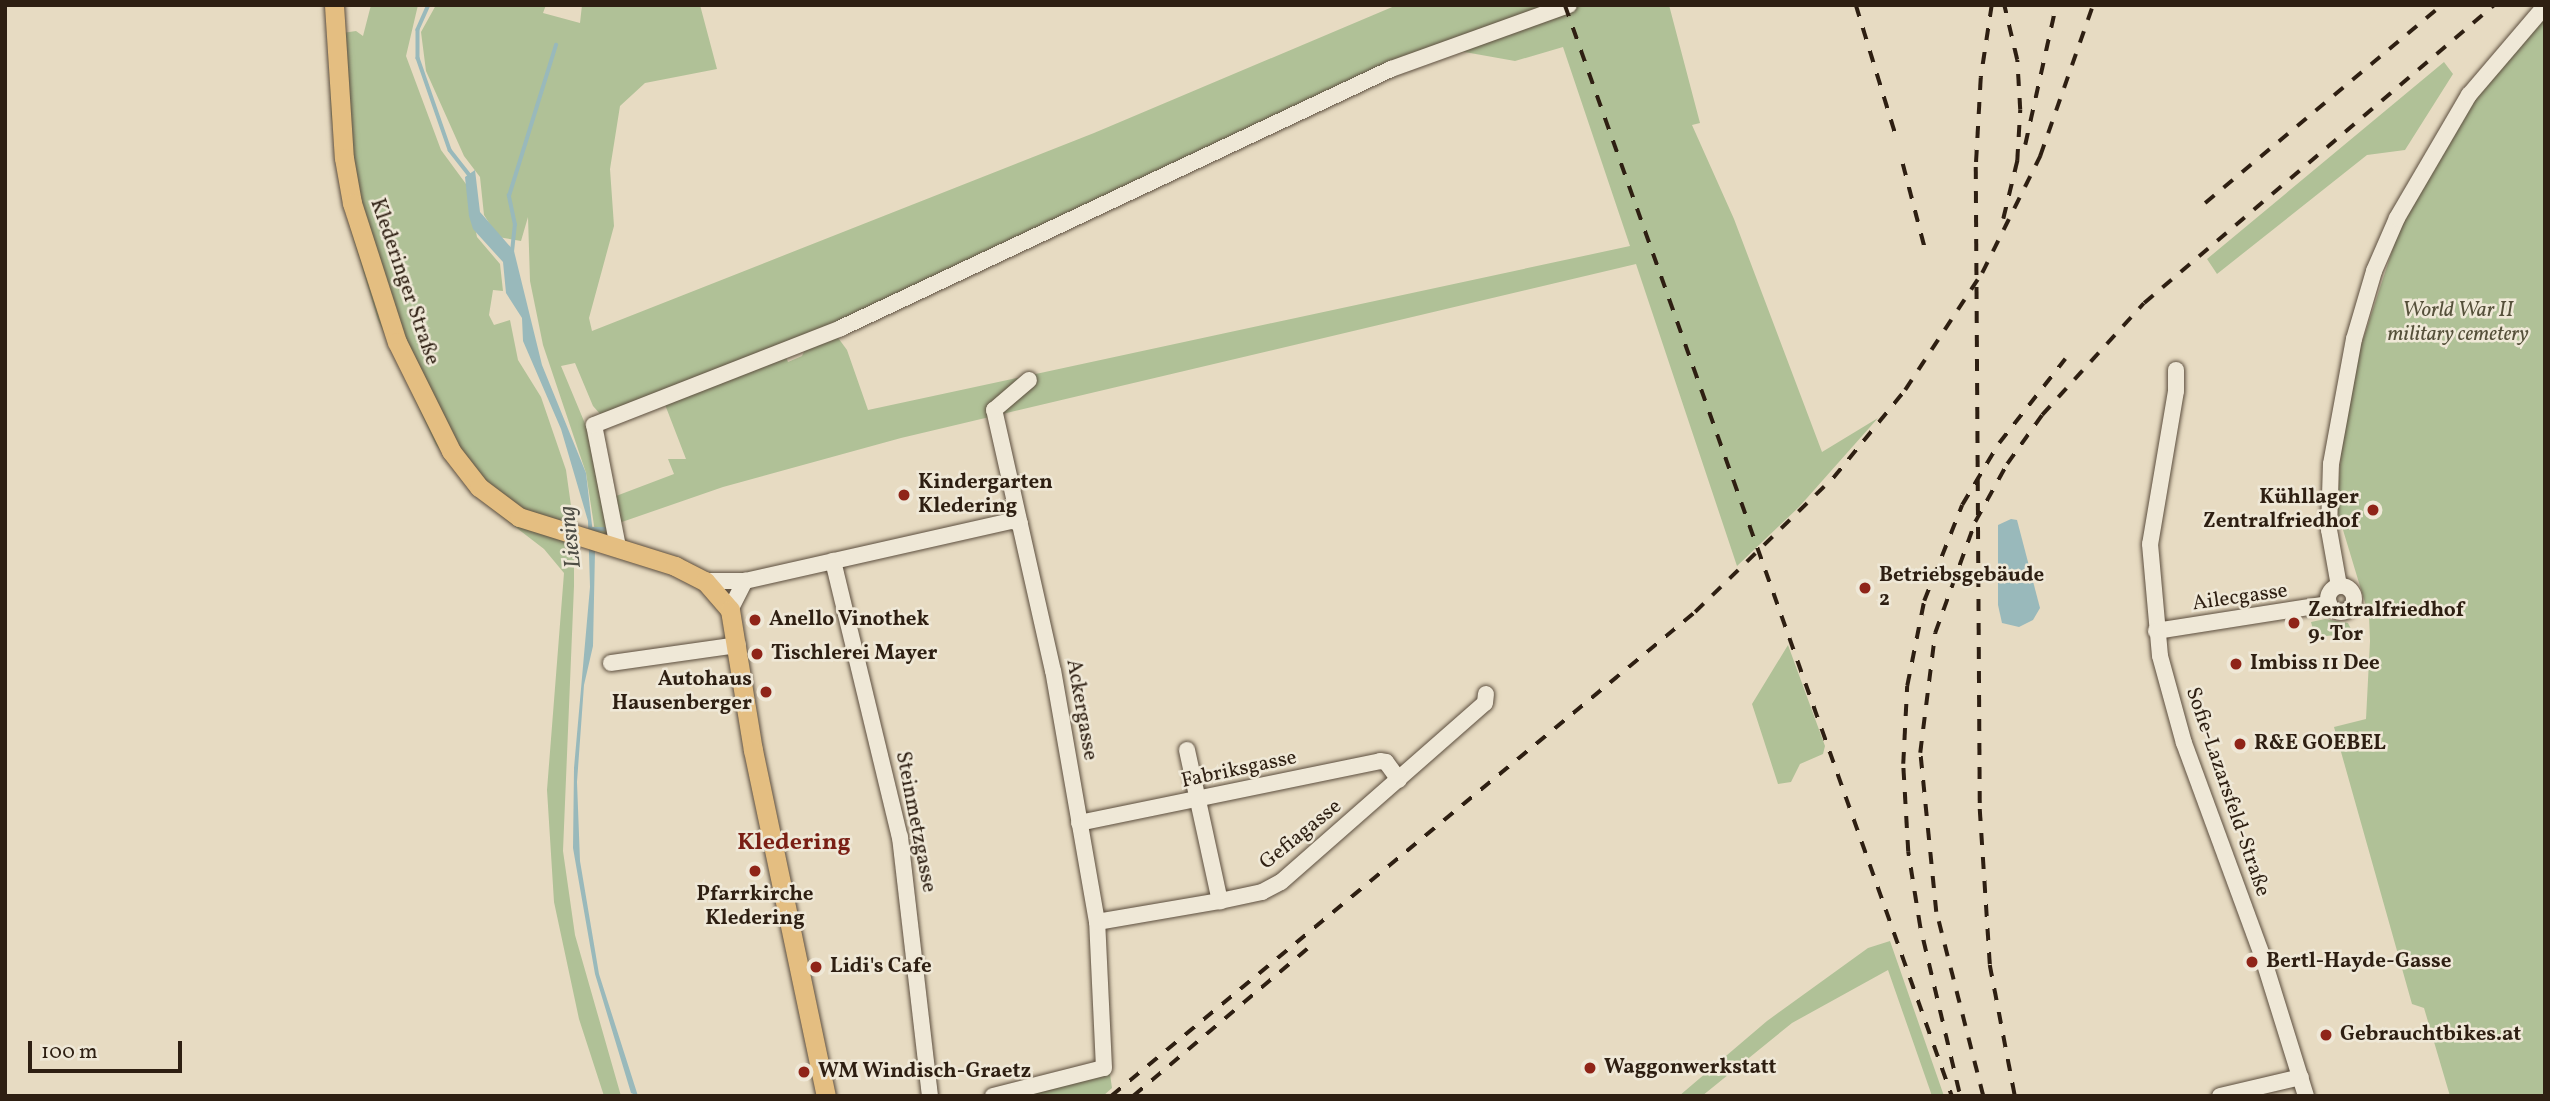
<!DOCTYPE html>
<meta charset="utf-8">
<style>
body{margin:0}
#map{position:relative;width:2550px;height:1101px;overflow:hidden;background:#e7dbc2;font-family:Vollkorn,serif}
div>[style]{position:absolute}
.green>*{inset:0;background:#b0c197}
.water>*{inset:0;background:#99b9bb}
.stream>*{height:3.5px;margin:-1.75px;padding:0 1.75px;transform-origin:1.75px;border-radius:1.75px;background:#99b9bb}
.roads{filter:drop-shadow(0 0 2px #5c4e3e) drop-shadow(0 0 2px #5c4e3e)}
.minor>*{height:16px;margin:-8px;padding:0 8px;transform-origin:8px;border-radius:8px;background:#efe8d7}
.minor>.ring{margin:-8px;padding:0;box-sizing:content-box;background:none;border:16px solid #efe8d7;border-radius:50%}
.major>*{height:19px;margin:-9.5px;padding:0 9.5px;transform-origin:9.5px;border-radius:9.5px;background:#e4be81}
.rail>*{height:3.5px;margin-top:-1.75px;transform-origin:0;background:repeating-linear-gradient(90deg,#2e1f12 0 12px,transparent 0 24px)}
.dots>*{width:19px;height:19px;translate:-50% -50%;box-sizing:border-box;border:4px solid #efe8d7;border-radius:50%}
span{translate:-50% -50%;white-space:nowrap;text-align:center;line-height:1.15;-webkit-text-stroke:5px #efe8d7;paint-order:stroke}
.street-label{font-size:21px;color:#2e1f12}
.park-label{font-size:21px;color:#55503a;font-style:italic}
.poi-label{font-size:21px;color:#2e1f12;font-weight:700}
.left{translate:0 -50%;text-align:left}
.right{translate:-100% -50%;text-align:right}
.water-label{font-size:23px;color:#4e4d45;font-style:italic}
.quarter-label{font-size:24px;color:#7a1f14;font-weight:700}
.frame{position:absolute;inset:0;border:7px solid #2e1f12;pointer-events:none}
.scale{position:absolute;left:28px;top:1041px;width:154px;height:32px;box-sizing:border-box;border:4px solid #2e1f12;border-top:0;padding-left:9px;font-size:21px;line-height:24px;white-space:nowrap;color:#2e1f12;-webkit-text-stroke:5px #efe8d7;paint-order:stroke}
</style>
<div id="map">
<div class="green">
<i style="clip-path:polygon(371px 5px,418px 5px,406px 56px,441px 150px,466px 184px,477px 237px,500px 264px,503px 291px,493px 290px,489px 315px,494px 325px,510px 320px,518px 360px,541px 397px,566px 470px,574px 527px,574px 586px,563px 851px,575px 935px,621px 1096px,604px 1096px,579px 1019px,554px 902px,547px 790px,564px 573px,544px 549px,474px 495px,436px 445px,378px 320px,348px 221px,331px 115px,329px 35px,356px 31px,363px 36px)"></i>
<i style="clip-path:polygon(436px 5px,546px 5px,543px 13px,580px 23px,582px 5px,700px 5px,717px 69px,645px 83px,620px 106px,610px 169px,614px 226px,589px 318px,592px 331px,1094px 133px,1397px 5px,1669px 5px,1700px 123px,1692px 125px,1734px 219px,1822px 452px,1878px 418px,1799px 507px,1737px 566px,1636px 264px,901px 438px,723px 487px,619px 523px,616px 496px,674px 474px,668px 459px,686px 459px,664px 402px,785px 355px,788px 362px,802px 356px,806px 347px,836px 335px,847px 350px,868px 410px,1630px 246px,1563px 47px,1515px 61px,1442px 48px,895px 302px,602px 416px,593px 406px,575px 363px,561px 366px,591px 438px,611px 535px,595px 532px,586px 473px,543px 345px,530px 281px,528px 217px,521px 241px,498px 237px,484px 215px,480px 177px,464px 156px,426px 71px,421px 32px)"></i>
<i style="clip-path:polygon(2545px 15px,2545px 1096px,2450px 1096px,2424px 1008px,2412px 1004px,2334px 727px,2366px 719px,2370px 641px,2369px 616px,2337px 510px,2342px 438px,2355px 364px,2398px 233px,2467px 110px)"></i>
<i style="clip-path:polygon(2444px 62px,2453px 74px,2405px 150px,2367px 155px,2217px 274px,2207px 259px)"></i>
<i style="clip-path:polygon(2325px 619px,2348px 623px,2355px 637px,2348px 642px,2337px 635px,2315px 637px,2311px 622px)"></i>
<i style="clip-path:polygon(1788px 645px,1825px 746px,1823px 754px,1800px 764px,1791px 782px,1778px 784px,1752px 704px)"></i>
<i style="clip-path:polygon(1890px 941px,1944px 1096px,1932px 1096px,1888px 970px,1792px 1023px,1702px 1096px,1679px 1096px,1767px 1021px,1868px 948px)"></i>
<i style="clip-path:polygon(1110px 1074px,1112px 1088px,1103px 1096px,1021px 1096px)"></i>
</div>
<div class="water">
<i style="clip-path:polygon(475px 170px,480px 212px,514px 251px,542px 365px,586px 473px,595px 551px,593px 646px,584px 685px,577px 782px,580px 861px,599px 974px,638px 1096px,631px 1093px,595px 974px,573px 848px,574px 768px,590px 587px,588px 521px,561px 429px,523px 341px,522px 318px,506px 293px,503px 262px,473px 229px,469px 216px,465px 177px)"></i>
<i style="clip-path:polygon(2011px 519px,2017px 520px,2040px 608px,2033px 620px,2019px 627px,2002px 623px,1998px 605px,1998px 525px)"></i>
</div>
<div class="stream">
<i style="left:429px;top:5px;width:27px;rotate:114deg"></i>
<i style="left:418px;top:30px;width:28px;rotate:90deg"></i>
<i style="left:418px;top:58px;width:97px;rotate:70.8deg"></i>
<i style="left:450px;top:150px;width:34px;rotate:52deg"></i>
<i style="left:512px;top:252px;width:27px;rotate:-84deg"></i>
<i style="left:515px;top:225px;width:30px;rotate:-102deg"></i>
<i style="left:509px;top:196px;width:158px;rotate:-72.7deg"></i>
<i style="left:592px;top:529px;width:12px"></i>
</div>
<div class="roads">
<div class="minor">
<i style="left:2176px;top:370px;width:21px;rotate:90deg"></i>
<i style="left:2176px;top:391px;width:155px;rotate:99.6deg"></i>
<i style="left:2150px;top:544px;width:112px;rotate:84.9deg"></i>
<i style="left:2160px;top:656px;width:90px;rotate:74.6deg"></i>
<i style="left:2184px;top:743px;width:229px;rotate:69.8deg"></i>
<i style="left:2263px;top:958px;width:145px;rotate:72.7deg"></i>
<i style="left:618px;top:547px;width:124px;rotate:-101.1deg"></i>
<i style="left:594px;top:425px;width:265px;rotate:-21.4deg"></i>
<i style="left:841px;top:328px;width:608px;rotate:-25.22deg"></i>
<i style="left:1391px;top:69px;width:189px;rotate:-19.8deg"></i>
<i style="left:833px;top:561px;width:284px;rotate:76.4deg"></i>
<i style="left:900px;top:837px;width:261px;rotate:83.4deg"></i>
<i style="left:705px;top:581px;width:40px"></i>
<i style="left:745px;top:581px;width:274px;rotate:-12.7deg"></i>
<i style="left:1012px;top:521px;width:8px;rotate:14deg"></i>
<i class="ring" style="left:2328px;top:586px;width:10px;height:10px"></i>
<i style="left:2339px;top:586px;width:57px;rotate:-100.1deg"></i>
<i style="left:2329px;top:530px;width:66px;rotate:-88.3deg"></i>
<i style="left:2331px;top:464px;width:127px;rotate:-79.6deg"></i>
<i style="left:2354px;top:339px;width:71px;rotate:-73.6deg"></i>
<i style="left:2374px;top:271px;width:58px;rotate:-66.5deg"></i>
<i style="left:2397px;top:218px;width:143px;rotate:-59.7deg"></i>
<i style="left:2469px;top:95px;width:117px;rotate:-49.5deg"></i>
<i style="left:730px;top:610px;width:33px;rotate:-63deg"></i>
<i style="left:2156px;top:631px;width:175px;rotate:-8.9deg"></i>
<i style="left:611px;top:663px;width:128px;rotate:-8.1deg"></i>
<i style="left:1187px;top:750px;width:155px;rotate:77.7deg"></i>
<i style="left:1079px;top:823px;width:307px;rotate:-11.6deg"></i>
<i style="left:1380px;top:761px;width:6px;rotate:9deg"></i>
<i style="left:1386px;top:762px;width:22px;rotate:54deg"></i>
<i style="left:1097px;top:922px;width:125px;rotate:-9.7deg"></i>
<i style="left:1220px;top:901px;width:43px;rotate:-12.1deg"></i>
<i style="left:1262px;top:892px;width:21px;rotate:-28deg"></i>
<i style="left:1281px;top:882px;width:271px;rotate:-41.3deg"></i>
<i style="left:1485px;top:703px;width:9px;rotate:-84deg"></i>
<i style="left:993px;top:1096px;width:114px;rotate:-14.2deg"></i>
<i style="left:1104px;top:1068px;width:146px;rotate:-92.7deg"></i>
<i style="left:1097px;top:922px;width:255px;rotate:-99.9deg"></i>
<i style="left:1053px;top:671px;width:268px;rotate:-102.7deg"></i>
<i style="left:994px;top:410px;width:46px;rotate:-40.6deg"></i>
<i style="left:2220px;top:1096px;width:83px;rotate:-13.2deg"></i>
</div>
<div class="major">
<i style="left:334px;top:5px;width:153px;rotate:86.3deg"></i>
<i style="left:344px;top:158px;width:46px;rotate:79.9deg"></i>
<i style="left:352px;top:203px;width:146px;rotate:72.1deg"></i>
<i style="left:397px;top:342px;width:122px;rotate:63.6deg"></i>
<i style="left:451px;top:451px;width:46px;rotate:52.1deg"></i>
<i style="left:479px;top:487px;width:50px;rotate:36.9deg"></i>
<i style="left:519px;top:517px;width:164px;rotate:17.4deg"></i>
<i style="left:675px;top:566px;width:34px;rotate:27deg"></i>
<i style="left:705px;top:581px;width:38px;rotate:49deg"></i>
<i style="left:730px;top:610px;width:142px;rotate:80.7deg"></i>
<i style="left:753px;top:750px;width:354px;rotate:78.1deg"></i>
</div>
</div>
<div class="rail">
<i style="left:1565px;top:5px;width:1158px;rotate:70.47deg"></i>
<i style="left:1856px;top:5px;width:137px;rotate:73deg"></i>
<i style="left:1992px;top:5px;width:74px;rotate:98.6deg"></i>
<i style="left:1981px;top:78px;width:89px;rotate:93.2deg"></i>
<i style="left:1976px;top:167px;width:642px;rotate:89.64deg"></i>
<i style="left:1980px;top:809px;width:156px;rotate:86.3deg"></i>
<i style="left:1990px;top:965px;width:133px;rotate:79.2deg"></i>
<i style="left:2025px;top:145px;width:143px;rotate:-77.5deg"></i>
<i style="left:1903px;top:164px;width:91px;rotate:75.4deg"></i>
<i style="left:2205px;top:203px;width:309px;rotate:-39.9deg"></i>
<i style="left:2003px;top:219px;width:60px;rotate:-76.4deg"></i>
<i style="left:2017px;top:161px;width:51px;rotate:-86.6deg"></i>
<i style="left:2020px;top:110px;width:50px;rotate:-93.4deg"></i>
<i style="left:2017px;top:60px;width:57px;rotate:-103.3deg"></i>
<i style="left:1959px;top:1092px;width:170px;rotate:-103.3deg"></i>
<i style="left:1920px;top:927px;width:76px;rotate:-99.1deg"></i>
<i style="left:1908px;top:852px;width:88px;rotate:-93.3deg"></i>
<i style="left:1903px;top:764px;width:78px;rotate:-87.1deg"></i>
<i style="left:1907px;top:686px;width:87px;rotate:-78.7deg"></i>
<i style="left:1924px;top:601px;width:103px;rotate:-68.4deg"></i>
<i style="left:1962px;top:505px;width:72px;rotate:-59.2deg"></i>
<i style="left:1999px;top:443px;width:107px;rotate:-51.8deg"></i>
<i style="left:1111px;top:1096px;width:758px;rotate:-39.65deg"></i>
<i style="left:1695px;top:612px;width:192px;rotate:-44.2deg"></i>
<i style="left:1833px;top:478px;width:114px;rotate:-50.7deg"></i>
<i style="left:1905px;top:390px;width:140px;rotate:-56.7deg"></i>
<i style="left:1982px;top:273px;width:131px;rotate:-63.6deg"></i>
<i style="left:2040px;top:156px;width:160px;rotate:-70.7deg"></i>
<i style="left:1133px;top:1096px;width:228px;rotate:-40.2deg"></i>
<i style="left:1983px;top:1096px;width:190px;rotate:-104.3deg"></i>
<i style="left:1936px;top:912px;width:160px;rotate:-95.7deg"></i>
<i style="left:1920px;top:753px;width:121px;rotate:-82.9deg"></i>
<i style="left:1935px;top:633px;width:118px;rotate:-70.2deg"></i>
<i style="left:1975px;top:522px;width:66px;rotate:-61.1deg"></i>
<i style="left:2007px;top:464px;width:60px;rotate:-54.5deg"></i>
<i style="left:2042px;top:415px;width:151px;rotate:-47.7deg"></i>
<i style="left:2144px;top:303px;width:460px;rotate:-40.4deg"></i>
</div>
<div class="dots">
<i style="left:904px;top:495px;background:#8f2418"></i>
<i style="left:2373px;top:510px;background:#8f2418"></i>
<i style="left:1865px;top:588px;background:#8f2418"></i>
<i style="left:755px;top:620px;background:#8f2418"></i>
<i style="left:2294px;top:623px;background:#8f2418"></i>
<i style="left:757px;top:654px;background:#8f2418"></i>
<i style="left:2236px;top:664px;background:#8f2418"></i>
<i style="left:766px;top:692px;background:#8f2418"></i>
<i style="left:2240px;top:744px;background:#8f2418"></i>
<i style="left:755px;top:871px;background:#8f2418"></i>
<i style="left:2252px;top:962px;background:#8f2418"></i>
<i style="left:816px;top:967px;background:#8f2418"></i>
<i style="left:2326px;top:1035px;background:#8f2418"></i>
<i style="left:1590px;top:1068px;background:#8f2418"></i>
<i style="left:804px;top:1072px;background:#8f2418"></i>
</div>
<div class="street-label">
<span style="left:404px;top:282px;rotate:71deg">Klederinger Straße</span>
<span style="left:2240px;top:598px;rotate:-8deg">Ailecgasse</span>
<span style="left:1081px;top:710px;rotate:80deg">Ackergasse</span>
<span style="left:1239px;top:770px;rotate:-12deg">Fabriksgasse</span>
<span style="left:2227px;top:792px;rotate:71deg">Sofie-Lazarsfeld-Straße</span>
<span style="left:915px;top:822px;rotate:79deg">Steinmetzgasse</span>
<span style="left:1301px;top:835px;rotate:-39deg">Gefiagasse</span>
</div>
<div class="park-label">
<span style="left:2458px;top:323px">World War II<br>military cemetery</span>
</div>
<div class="poi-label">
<span class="left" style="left:918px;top:495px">Kindergarten<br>Kledering</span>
<span class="right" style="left:2359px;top:510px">Kühllager<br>Zentralfriedhof</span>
<span class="left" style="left:1879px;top:588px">Betriebsgebäude<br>2</span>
<span class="left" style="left:2308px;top:623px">Zentralfriedhof<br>9. Tor</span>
<span class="left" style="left:769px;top:620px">Anello Vinothek</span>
<span class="left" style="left:771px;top:654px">Tischlerei Mayer</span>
<span class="left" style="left:2250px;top:664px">Imbiss 11 Dee</span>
<span class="right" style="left:752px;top:692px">Autohaus<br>Hausenberger</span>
<span class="left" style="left:2254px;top:744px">R&amp;E GOEBEL</span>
<span style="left:755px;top:907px">Pfarrkirche<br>Kledering</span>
<span class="left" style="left:2266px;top:962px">Bertl-Hayde-Gasse</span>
<span class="left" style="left:830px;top:967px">Lidi's Cafe</span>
<span class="left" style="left:2340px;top:1035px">Gebrauchtbikes.at</span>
<span class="left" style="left:1604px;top:1068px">Waggonwerkstatt</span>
<span class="left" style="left:818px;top:1072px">WM Windisch-Graetz</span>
</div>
<div class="water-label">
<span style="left:571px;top:537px;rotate:-96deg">Liesing</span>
</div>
<div class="quarter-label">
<span style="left:794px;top:844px">Kledering</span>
</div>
<div class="frame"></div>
<div class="scale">100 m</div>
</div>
